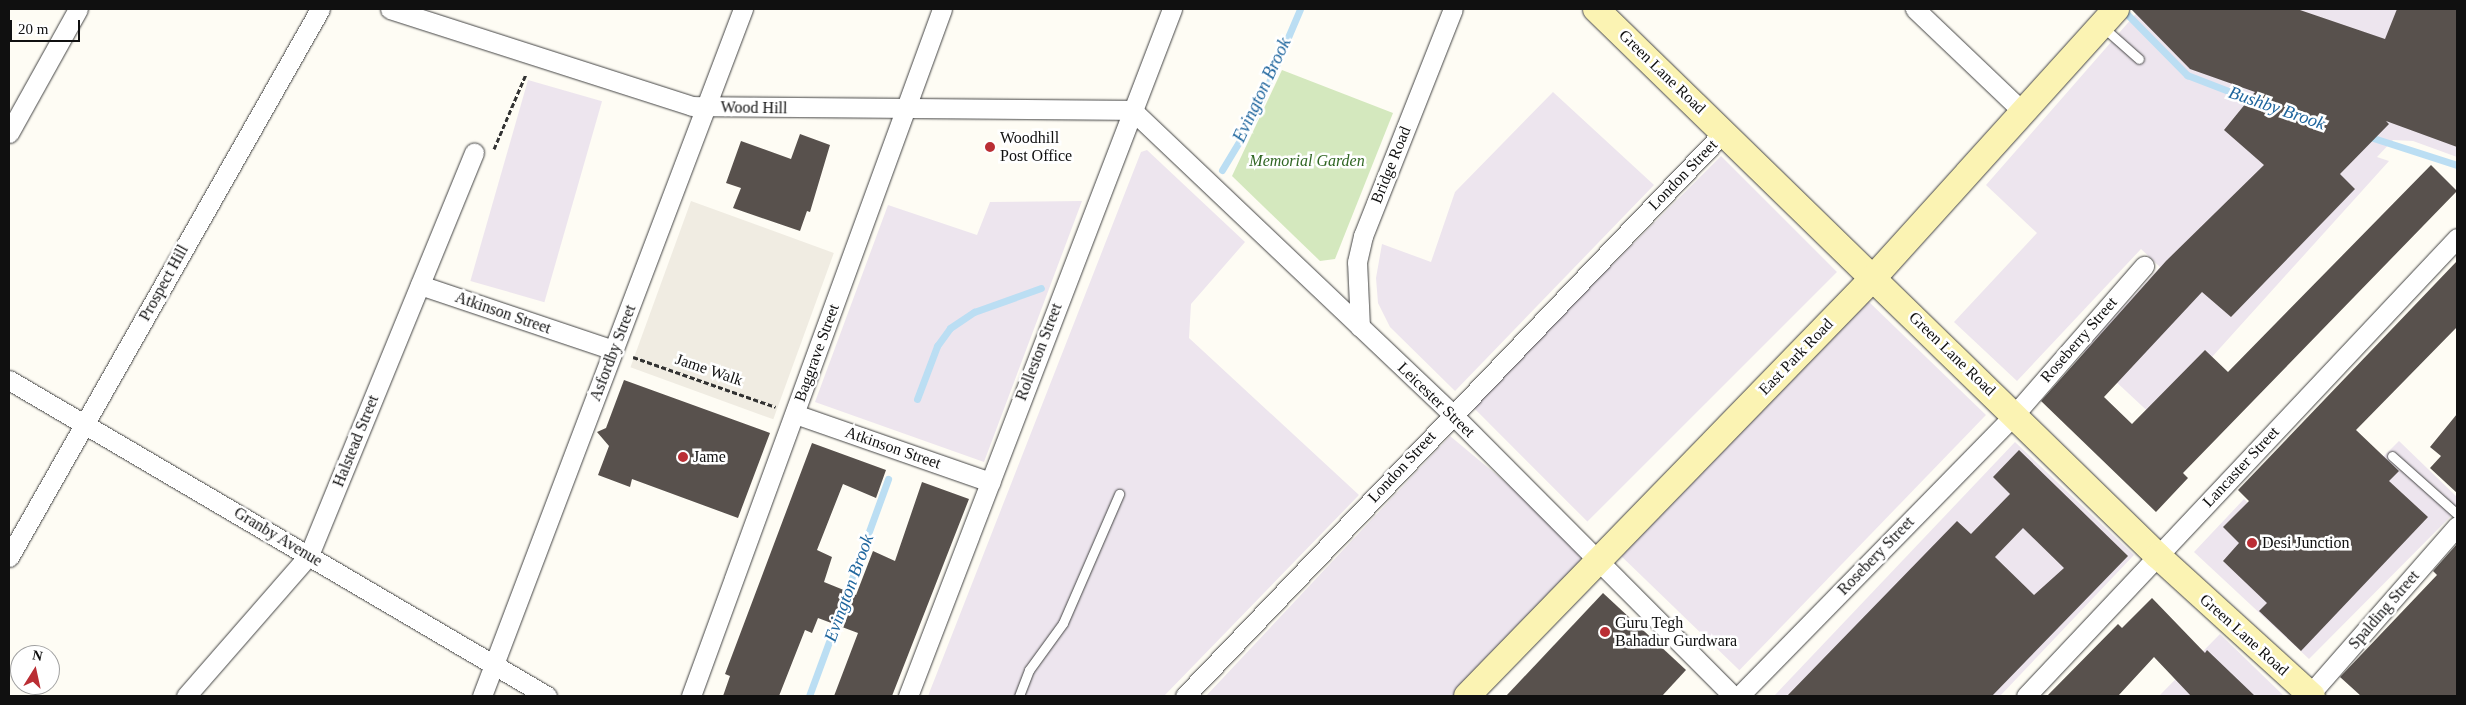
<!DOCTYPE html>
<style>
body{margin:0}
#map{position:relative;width:2466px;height:705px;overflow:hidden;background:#fefcf4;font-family:"Times New Roman",serif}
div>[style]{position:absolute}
.industrial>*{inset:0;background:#ede5ee;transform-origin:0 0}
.green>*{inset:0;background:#d4e8be}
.plaza>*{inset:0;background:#f0ece2;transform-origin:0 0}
.stream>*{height:7px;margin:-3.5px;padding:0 3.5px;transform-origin:3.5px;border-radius:3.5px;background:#bbdef3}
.building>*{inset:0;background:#58514d}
.path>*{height:3px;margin-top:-1.5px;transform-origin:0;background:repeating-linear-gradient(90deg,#323232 0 5px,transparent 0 7.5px)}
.roads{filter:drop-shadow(0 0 1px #434343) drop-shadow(0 0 1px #434343)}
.lane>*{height:9px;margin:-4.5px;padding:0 4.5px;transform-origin:4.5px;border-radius:4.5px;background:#fff}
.street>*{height:19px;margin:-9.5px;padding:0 9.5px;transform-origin:9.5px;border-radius:9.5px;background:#fff}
.secondary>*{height:26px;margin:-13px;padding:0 13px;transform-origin:13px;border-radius:13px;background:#fbf3b3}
.dots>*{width:14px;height:14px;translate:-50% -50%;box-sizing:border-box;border:2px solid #fff;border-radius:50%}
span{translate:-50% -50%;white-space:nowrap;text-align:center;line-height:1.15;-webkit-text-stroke:5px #fff;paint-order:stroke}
.street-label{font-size:16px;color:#101010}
.poi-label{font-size:16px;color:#101010}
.left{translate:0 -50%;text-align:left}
.park-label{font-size:16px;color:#306623;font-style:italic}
.water-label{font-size:18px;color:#1e659d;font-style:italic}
.frame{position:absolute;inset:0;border:10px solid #101010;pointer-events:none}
.north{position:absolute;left:10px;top:645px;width:50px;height:50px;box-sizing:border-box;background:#fff;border:1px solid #9f9f9f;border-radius:50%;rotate:10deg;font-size:14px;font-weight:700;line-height:20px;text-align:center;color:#101010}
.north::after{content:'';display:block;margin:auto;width:18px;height:22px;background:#ba2e34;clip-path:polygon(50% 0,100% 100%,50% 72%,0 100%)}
.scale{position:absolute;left:10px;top:20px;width:70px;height:22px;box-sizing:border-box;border:2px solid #101010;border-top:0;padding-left:6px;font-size:15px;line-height:18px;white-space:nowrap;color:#101010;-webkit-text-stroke:4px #fff;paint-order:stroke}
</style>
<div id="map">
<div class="industrial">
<i style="clip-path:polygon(2140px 9px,2457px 9px,2457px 157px,2413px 141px,2393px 140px,2377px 157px,2389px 161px,2156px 419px,2083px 351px,2160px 267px,2141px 249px,2017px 381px,1954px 322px,2037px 233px,1986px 185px)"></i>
<i style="left:528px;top:80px;width:77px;height:209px;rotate:16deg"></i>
<i style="clip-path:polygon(1553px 92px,1654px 185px,1455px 391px,1390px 327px,1378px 303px,1376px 278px,1382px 244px,1431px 262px,1455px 192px)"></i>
<i style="clip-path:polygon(1147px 150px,1245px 242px,1191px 304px,1189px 338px,1359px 495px,1164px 696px,928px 696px,1141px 152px)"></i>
<i style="left:1721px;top:156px;width:164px;height:353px;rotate:45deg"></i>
<i style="clip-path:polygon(1082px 201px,984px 462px,815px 402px,888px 205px,977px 235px,990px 202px)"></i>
<i style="left:1868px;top:301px;width:164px;height:355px;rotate:44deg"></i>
<i style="clip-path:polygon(1450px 436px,1598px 559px,1459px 696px,1206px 696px)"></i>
<i style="clip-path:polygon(2399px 441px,2457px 497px,2457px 510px,2309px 659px,2194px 552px,2244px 499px,2294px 546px)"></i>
<i style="clip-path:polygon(2015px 442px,2134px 555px,2000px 696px,1775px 695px)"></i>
<i style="clip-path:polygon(2220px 634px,2284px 696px,2159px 696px)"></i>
</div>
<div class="green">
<i style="clip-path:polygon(1282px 70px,1393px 113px,1335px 259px,1320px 261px,1232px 176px)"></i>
</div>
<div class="plaza">
<i style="left:691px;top:201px;width:152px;height:177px;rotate:20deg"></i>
</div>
<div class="stream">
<i style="left:2122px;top:9px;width:93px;rotate:45.4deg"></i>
<i style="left:2187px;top:75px;width:75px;rotate:21.1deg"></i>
<i style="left:2367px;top:136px;width:95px;rotate:17.9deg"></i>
<i style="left:1222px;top:170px;width:62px;rotate:-58.9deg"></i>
<i style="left:1254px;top:117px;width:117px;rotate:-66.9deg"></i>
<i style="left:917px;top:399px;width:57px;rotate:-69.3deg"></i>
<i style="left:937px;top:346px;width:22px;rotate:-54deg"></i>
<i style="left:950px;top:328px;width:29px;rotate:-34deg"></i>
<i style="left:974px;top:312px;width:71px;rotate:-19.7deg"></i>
<i style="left:844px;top:600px;width:129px;rotate:-70deg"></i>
<i style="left:809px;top:696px;width:84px;rotate:-69.8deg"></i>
</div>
<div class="building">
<i style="clip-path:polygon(2131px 9px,2297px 9px,2385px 39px,2397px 9px,2457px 9px,2457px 147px,2386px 121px,2389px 124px,2340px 174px,2355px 189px,2231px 317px,2202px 292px,2104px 397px,2132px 424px,2205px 350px,2228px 372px,2431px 165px,2457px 191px,2183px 473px,2188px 478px,2156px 512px,2041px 401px,2166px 261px,2264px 165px,2224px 130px,2255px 92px,2190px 69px)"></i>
<i style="clip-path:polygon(800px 134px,830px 145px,810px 212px,807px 211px,800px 231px,733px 208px,741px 188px,726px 183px,741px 141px,791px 159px)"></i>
<i style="clip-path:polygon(2457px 261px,2457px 327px,2356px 430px,2399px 471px,2389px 481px,2428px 517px,2301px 651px,2259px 611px,2267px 603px,2223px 561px,2239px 543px,2223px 527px,2249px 501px,2238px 490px)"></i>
<i style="clip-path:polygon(624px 380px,770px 433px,738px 518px,632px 479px,630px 487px,598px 475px,609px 446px,597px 432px,606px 428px)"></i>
<i style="clip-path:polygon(2457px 414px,2457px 493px,2430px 468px,2441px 456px,2430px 447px)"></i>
<i style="clip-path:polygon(812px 443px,886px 470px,876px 498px,843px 484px,817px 550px,832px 557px,824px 582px,856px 595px,873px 551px,895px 561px,922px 482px,969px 499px,892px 696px,834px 696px,858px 633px,818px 618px,812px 633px,805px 630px,779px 696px,723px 696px,730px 676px,725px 674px)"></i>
<i style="clip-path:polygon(evenodd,2019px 450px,2128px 556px,1992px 696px,1787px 696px,1957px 521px,1971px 534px,2010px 494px,1993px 477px,2019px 450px,2023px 528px,2064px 568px,2034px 595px,1995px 557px,2023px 528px)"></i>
<i style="clip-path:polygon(2457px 544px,2457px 696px,2361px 696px,2340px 677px,2437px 575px,2433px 571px)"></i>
<i style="clip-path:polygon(1603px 593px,1686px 670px,1662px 696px,1506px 696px)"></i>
<i style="clip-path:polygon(2152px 598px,2205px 653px,2207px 650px,2255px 696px,2191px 696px,2154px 657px,2118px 696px,2047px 696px,2118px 624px,2122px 628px)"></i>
</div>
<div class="path">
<i style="left:494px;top:149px;width:82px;rotate:-66.9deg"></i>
<i style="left:633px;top:357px;width:151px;rotate:19.3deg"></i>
</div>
<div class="roads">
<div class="lane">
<i style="left:2103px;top:27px;width:48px;rotate:41.6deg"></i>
<i style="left:2392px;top:456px;width:87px;rotate:41.7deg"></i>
<i style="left:1019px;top:696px;width:28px;rotate:-69deg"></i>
<i style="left:1029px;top:670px;width:58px;rotate:-54.1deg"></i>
<i style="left:1063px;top:623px;width:141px;rotate:-66.5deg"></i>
</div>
<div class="street">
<i style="left:390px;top:9px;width:317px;rotate:17.8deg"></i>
<i style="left:692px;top:106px;width:440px;rotate:0.5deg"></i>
<i style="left:1915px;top:9px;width:148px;rotate:43.6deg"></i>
<i style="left:1132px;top:110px;width:441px;rotate:43.5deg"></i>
<i style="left:1452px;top:414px;width:398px;rotate:45.1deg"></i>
<i style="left:9px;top:133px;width:142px;rotate:-60.9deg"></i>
<i style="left:420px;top:285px;width:204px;rotate:18.6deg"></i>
<i style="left:1360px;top:327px;width:65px;rotate:-92.6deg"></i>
<i style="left:1357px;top:262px;width:27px;rotate:-77deg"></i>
<i style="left:1363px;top:236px;width:244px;rotate:-68.4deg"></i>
<i style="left:9px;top:380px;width:624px;rotate:30.43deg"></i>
<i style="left:795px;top:414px;width:207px;rotate:19.2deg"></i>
<i style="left:9px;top:557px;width:630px;rotate:-60.42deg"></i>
<i style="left:2310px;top:694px;width:223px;rotate:-48.8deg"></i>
<i style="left:186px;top:696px;width:187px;rotate:-48.9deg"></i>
<i style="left:309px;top:555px;width:435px;rotate:-67.7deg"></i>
<i style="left:482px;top:696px;width:735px;rotate:-69.2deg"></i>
<i style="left:691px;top:696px;width:731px;rotate:-69.93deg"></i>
<i style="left:908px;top:696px;width:736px;rotate:-68.98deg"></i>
<i style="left:1185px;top:696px;width:780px;rotate:-46.3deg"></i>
<i style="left:1739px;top:696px;width:393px;rotate:-45.6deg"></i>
<i style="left:2014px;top:415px;width:198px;rotate:-48.9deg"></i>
<i style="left:2026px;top:696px;width:629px;rotate:-46.74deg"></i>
</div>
<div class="secondary">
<i style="left:1596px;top:9px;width:784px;rotate:44.23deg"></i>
<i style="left:2158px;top:556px;width:208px;rotate:42.3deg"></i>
<i style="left:1467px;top:696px;width:584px;rotate:-45.83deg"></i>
<i style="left:1874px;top:277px;width:361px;rotate:-47.9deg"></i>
</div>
</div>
<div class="dots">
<i style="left:990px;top:147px;background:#ba2e34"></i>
<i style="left:683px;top:457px;background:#ba2e34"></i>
<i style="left:2252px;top:543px;background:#ba2e34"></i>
<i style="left:1605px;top:632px;background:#ba2e34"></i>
</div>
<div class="street-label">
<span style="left:1662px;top:72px;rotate:44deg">Green Lane Road</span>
<span style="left:754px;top:108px;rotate:1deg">Wood Hill</span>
<span style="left:1391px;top:165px;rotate:-68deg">Bridge Road</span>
<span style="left:1683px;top:175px;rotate:-46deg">London Street</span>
<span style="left:164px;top:283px;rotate:-61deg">Prospect Hill</span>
<span style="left:503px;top:313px;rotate:19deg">Atkinson Street</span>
<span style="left:2079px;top:340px;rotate:-49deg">Roseberry Street</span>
<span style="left:1039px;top:352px;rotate:-69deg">Rolleston Street</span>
<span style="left:613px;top:353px;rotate:-69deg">Asfordby Street</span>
<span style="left:817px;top:353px;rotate:-70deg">Baggrave Street</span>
<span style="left:1952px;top:354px;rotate:44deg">Green Lane Road</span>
<span style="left:1796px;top:357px;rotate:-46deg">East Park Road</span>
<span style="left:709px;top:370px;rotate:19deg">Jame Walk</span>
<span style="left:1436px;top:400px;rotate:44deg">Leicester Street</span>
<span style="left:356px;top:441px;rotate:-68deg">Halstead Street</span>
<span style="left:893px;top:448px;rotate:19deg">Atkinson Street</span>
<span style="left:1402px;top:467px;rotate:-47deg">London Street</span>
<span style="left:2241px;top:467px;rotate:-47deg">Lancaster Street</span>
<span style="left:278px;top:537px;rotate:31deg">Granby Avenue</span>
<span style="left:1876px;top:556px;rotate:-46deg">Rosebery Street</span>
<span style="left:2384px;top:610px;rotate:-49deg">Spalding Street</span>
<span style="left:2244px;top:635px;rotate:42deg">Green Lane Road</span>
</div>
<div class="poi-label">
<span class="left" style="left:1000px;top:147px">Woodhill<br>Post Office</span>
<span class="left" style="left:693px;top:457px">Jame</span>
<span class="left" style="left:2262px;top:543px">Desi Junction</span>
<span class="left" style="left:1615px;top:632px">Guru Tegh<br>Bahadur Gurdwara</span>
</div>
<div class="park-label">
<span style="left:1307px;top:161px">Memorial Garden</span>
</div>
<div class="water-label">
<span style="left:1262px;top:90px;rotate:-65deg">Evington Brook</span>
<span style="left:2277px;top:108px;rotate:19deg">Bushby Brook</span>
<span style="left:849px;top:588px;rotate:-70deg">Evington Brook</span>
</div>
<div class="frame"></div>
<div class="north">N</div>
<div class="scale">20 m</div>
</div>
